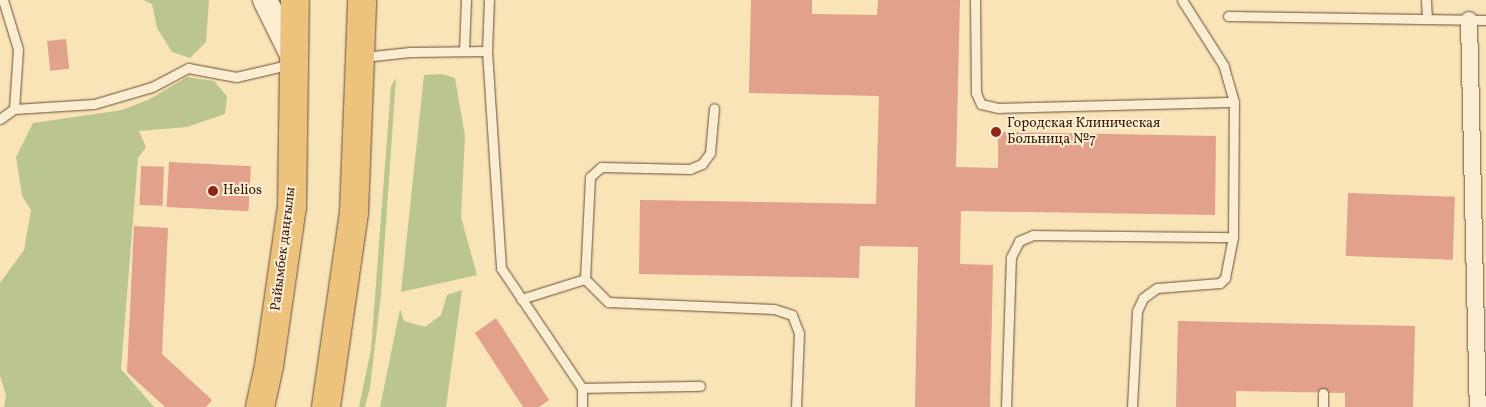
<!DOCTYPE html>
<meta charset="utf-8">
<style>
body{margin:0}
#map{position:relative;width:1486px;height:407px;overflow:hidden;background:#f9e4b8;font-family:Vollkorn,serif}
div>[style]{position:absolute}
.green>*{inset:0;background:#bbc590}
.building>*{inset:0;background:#e1a18a;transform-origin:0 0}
.roads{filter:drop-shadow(0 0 1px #694c37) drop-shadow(0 0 1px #694c37)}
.service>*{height:9px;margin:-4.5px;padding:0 4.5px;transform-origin:4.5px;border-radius:4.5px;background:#fbedd1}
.minor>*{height:16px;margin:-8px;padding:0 8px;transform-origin:8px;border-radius:8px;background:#fbedd1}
.secondary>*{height:24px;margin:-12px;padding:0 12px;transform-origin:12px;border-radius:12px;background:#fbedd1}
.trunk>*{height:28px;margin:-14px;padding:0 14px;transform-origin:14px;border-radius:14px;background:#ecc27c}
.dots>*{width:14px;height:14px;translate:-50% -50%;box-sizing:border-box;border:2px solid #fbedd1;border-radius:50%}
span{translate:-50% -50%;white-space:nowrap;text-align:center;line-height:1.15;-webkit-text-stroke:4px #fbedd1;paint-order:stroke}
.poi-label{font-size:14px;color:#391a0c}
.left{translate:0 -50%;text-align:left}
.street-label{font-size:14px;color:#391a0c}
</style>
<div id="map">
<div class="green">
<i style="clip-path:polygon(143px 0,209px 0,206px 42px,190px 58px,172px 52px,157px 28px,152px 4px)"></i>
<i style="clip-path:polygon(442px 74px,455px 78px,465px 136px,461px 217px,477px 275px,401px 292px,424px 75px)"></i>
<i style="clip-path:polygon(187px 77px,214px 81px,227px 96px,225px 114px,187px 127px,139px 131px,146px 147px,138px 158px,121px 369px,154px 407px,4px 407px,6px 395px,0 376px,0 283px,24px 250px,31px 210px,22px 196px,16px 157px,33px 123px,122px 110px,150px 99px)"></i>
<i style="clip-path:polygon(396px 78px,381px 295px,370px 387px,365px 407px,359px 407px,371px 349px,391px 86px)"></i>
<i style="clip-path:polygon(462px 290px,446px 407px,380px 407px,400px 309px,404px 321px,425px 327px,441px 315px,447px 295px)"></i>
</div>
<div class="building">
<i style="clip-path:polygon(751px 0,812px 0,812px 14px,877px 15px,878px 0,960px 0,956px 167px,998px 168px,998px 132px,1216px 136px,1215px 215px,961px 211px,960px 264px,993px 265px,990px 407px,915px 407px,918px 247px,860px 246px,859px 278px,639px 274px,640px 200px,876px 204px,879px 96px,749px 93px)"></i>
<i style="left:66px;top:39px;width:30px;height:19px;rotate:84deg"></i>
<i style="left:169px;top:162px;width:82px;height:45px;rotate:3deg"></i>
<i style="left:141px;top:166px;width:23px;height:39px;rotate:2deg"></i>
<i style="left:1348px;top:193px;width:107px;height:63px;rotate:2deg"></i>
<i style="clip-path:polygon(134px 226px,168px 228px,162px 354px,212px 400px,206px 407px,165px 407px,127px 372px)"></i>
<i style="clip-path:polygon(496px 318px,549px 400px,539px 407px,523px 407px,475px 333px)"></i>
<i style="clip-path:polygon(1178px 321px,1415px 326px,1413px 407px,1345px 407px,1345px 393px,1236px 391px,1236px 407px,1176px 407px)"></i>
</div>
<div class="roads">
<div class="service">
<i style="left:3px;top:0;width:51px;rotate:73deg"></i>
<i style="left:18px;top:49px;width:60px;rotate:93.8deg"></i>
<i style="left:975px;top:0;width:93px;rotate:89.4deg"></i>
<i style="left:976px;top:93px;width:12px;rotate:66deg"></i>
<i style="left:981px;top:104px;width:18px;rotate:13deg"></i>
<i style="left:999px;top:108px;width:235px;rotate:-1.5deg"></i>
<i style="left:1426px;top:0;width:19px;rotate:87deg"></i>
<i style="left:1228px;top:16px;width:258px;rotate:0.9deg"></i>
<i style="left:464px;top:51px;width:51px;rotate:-87.8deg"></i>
<i style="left:487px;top:51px;width:51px;rotate:-87.8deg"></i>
<i style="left:364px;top:57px;width:46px;rotate:-6.2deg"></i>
<i style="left:410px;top:52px;width:77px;rotate:-0.7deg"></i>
<i style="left:487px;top:51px;width:217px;rotate:86.3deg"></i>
<i style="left:501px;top:268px;width:145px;rotate:56deg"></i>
<i style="left:582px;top:388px;width:19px;rotate:90deg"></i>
<i style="left:0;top:119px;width:17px;rotate:-36deg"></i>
<i style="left:14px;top:109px;width:80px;rotate:-3.6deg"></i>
<i style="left:94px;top:104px;width:60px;rotate:-16.3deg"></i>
<i style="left:152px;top:87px;width:41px;rotate:-27.8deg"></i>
<i style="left:188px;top:68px;width:49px;rotate:10.6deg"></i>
<i style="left:236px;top:77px;width:57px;rotate:-13.1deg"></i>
<i style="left:585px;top:279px;width:102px;rotate:-87.2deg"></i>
<i style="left:590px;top:177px;width:15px;rotate:-42deg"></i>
<i style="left:601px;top:167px;width:89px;rotate:1.3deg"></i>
<i style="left:690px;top:169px;width:13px;rotate:-23deg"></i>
<i style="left:702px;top:164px;width:14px;rotate:-54deg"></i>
<i style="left:710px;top:153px;width:45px;rotate:-84.9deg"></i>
<i style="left:521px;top:299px;width:67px;rotate:-17.4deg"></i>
<i style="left:585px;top:279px;width:33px;rotate:45deg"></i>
<i style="left:608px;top:302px;width:166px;rotate:2.4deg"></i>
<i style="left:774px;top:309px;width:19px;rotate:18deg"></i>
<i style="left:792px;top:315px;width:19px;rotate:69deg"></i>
<i style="left:799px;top:333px;width:74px;rotate:92.3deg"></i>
<i style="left:582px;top:388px;width:118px;rotate:-1deg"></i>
<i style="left:1006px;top:407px;width:150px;rotate:-88.1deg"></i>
<i style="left:1011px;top:257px;width:18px;rotate:-63deg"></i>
<i style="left:1019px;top:241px;width:15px;rotate:-23deg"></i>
<i style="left:1033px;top:235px;width:200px;rotate:0.6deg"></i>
<i style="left:1132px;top:407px;width:96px;rotate:-87deg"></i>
<i style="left:1137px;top:311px;width:14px;rotate:-65deg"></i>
<i style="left:1143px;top:298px;width:17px;rotate:-36deg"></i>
<i style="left:1157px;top:288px;width:63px;rotate:-4.5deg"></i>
<i style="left:1220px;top:283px;width:7px;rotate:-45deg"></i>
<i style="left:1225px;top:278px;width:42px;rotate:-79deg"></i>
<i style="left:1233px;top:237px;width:135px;rotate:-89.6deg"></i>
<i style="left:1234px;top:102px;width:37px;rotate:-106deg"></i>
<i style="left:1224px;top:66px;width:78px;rotate:-122.5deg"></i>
<i style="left:1323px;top:407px;width:14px;rotate:-90deg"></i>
</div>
<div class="minor">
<i style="left:1469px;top:20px;width:387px;rotate:88.7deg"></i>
</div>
<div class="secondary">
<i style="left:265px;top:0;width:68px;rotate:63.8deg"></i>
</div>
<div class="trunk">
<i style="left:260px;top:407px;width:42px;rotate:-77.6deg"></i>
<i style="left:269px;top:366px;width:161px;rotate:-81.8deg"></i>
<i style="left:292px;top:207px;width:207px;rotate:-89.2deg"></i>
<i style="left:326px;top:407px;width:196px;rotate:-81.8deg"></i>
<i style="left:354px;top:213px;width:213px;rotate:-87.8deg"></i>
</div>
</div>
<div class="dots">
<i style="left:996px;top:132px;background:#8f2418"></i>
<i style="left:213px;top:191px;background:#8f2418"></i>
</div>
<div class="poi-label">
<span class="left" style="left:1007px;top:132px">Городская Клиническая<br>Больница №7</span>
<span class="left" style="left:223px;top:191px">Helios</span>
</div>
<div class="street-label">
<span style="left:284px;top:249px;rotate:-83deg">Райымбек даңғылы</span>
</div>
</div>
